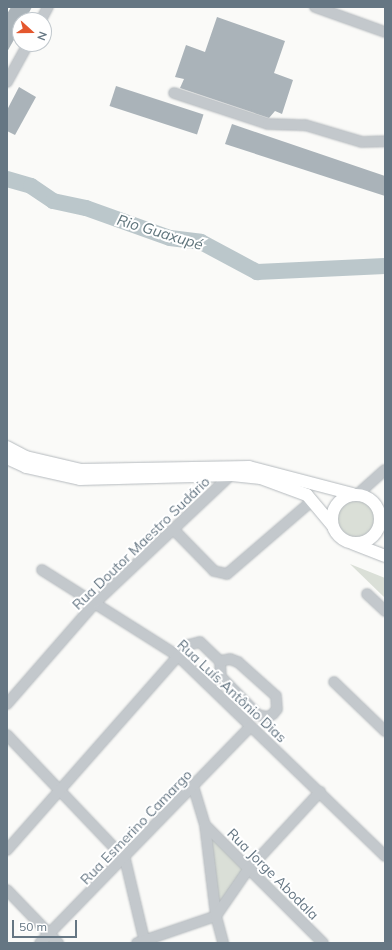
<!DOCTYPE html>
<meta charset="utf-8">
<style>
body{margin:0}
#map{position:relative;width:392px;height:950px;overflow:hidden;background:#fafaf8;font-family:Mulish,sans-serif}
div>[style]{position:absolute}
.green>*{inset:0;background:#dadfd7}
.round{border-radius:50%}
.river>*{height:16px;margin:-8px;padding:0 8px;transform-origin:8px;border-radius:8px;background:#bbc7cb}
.building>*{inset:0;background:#aab3b9;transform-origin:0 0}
.roads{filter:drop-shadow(0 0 1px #b5babe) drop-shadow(0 0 1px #b5babe)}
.minor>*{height:10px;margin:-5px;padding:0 5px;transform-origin:5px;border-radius:5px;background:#c3c8cc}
.major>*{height:12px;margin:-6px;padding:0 6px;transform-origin:6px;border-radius:6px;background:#fff}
.major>.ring{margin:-6px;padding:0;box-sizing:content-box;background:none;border:12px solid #fff;border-radius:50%}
span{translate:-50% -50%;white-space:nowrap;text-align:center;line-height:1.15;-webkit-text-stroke:4px #fff;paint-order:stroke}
.street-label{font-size:14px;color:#657683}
.water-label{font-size:15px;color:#60757c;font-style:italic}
.frame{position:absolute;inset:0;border:8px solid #657683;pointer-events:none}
.north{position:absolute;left:12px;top:12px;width:40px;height:40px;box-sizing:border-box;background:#fff;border:1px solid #c1c8cd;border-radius:50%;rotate:111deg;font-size:11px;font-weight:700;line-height:16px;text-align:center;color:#657683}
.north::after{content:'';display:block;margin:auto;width:14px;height:18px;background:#e4572e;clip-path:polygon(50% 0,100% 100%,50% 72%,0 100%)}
.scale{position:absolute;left:12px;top:920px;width:65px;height:18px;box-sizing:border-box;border:2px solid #657683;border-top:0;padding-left:5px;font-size:12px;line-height:14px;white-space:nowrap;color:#657683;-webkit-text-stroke:3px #fff;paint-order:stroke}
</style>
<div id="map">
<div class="green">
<i class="round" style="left:336px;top:499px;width:40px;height:40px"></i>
<i style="clip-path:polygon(350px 564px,385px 578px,385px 598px)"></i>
<i style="clip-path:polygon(209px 834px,243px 870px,218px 908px)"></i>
</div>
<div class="river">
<i style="left:7px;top:179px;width:25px;rotate:16deg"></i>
<i style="left:31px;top:186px;width:27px;rotate:34deg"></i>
<i style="left:53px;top:201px;width:34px;rotate:12deg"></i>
<i style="left:86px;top:208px;width:89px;rotate:19.7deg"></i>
<i style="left:170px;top:238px;width:31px;rotate:7deg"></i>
<i style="left:201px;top:242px;width:64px;rotate:28.2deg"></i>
<i style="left:257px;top:272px;width:128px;rotate:-2.7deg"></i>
</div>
<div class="building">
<i style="clip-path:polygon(11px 7px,32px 7px,25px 20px,20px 20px,20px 29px,7px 52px,7px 14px)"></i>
<i style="clip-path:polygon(217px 17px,285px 41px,274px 73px,293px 80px,282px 114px,275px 111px,269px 118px,180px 88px,184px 79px,175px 77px,186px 45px,205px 52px)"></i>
<i style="left:116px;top:86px;width:92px;height:21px;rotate:18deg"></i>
<i style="clip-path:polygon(19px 87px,36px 97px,15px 135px,7px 131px,7px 110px)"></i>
<i style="clip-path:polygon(232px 124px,385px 176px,385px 196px,225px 144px)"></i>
</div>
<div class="roads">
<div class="minor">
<i style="left:315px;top:7px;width:74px;rotate:19.7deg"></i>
<i style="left:41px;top:20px;width:15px;rotate:-62deg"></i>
<i style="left:7px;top:82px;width:43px;rotate:-61.1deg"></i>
<i style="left:174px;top:93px;width:99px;rotate:18.3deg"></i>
<i style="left:268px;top:124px;width:37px;rotate:2deg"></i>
<i style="left:305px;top:125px;width:59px;rotate:16.6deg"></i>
<i style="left:362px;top:142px;width:23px;rotate:-2deg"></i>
<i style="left:358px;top:494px;width:36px;rotate:-42deg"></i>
<i style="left:175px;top:531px;width:56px;rotate:45.7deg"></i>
<i style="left:214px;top:571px;width:13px;rotate:13deg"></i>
<i style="left:227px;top:574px;width:113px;rotate:-40.7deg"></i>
<i style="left:42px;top:570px;width:161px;rotate:32.3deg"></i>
<i style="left:178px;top:656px;width:288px;rotate:44deg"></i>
<i style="left:367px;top:594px;width:25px;rotate:43deg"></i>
<i style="left:230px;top:659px;width:9px;rotate:21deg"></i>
<i style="left:238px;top:662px;width:51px;rotate:41.8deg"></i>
<i style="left:276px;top:696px;width:13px;rotate:86deg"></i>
<i style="left:277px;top:709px;width:6px;rotate:129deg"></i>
<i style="left:273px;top:714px;width:6px;rotate:149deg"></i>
<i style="left:268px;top:717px;width:10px;rotate:-169deg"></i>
<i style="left:258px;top:715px;width:53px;rotate:-134.2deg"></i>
<i style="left:221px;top:677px;width:16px;rotate:-94deg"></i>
<i style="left:220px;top:661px;width:10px;rotate:-11deg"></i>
<i style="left:334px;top:682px;width:71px;rotate:43.9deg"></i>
<i style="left:7px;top:704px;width:135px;rotate:-48.9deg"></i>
<i style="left:96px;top:602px;width:191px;rotate:-43.3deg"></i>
<i style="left:7px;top:735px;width:171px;rotate:46.4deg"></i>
<i style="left:125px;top:859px;width:86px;rotate:76.6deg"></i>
<i style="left:194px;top:789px;width:38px;rotate:73deg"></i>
<i style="left:205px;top:825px;width:92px;rotate:83.1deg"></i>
<i style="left:216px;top:916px;width:28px;rotate:75deg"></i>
<i style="left:205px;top:825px;width:167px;rotate:45deg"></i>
<i style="left:7px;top:850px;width:273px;rotate:-48.6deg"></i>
<i style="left:188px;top:645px;width:12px;rotate:-14deg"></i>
<i style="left:200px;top:642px;width:28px;rotate:44deg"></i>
<i style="left:7px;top:890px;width:74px;rotate:46.1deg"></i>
<i style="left:40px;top:943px;width:301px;rotate:-45.8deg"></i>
<i style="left:137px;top:943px;width:83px;rotate:-18.9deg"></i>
<i style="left:216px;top:916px;width:55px;rotate:-55.4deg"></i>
<i style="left:247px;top:871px;width:108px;rotate:-47.3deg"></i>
</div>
<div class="major">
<i style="left:7px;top:447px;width:21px;rotate:28deg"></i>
<i style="left:26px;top:457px;width:57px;rotate:13.3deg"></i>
<i style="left:81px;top:470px;width:168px;rotate:-1deg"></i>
<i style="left:249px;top:467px;width:107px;rotate:14.6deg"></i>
<i style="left:7px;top:458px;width:21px;rotate:25deg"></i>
<i style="left:26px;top:467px;width:55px;rotate:12.5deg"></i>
<i style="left:80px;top:479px;width:152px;rotate:-1.5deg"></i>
<i style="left:232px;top:475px;width:29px;rotate:6deg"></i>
<i style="left:261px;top:478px;width:49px;rotate:20.3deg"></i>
<i style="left:307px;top:495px;width:39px;rotate:50deg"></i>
<i class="ring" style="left:332px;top:495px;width:36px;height:36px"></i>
<i style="left:354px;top:544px;width:33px;rotate:21deg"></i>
</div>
</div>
<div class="street-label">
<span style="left:141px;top:543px;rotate:-44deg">Rua Doutor Maestro Sudário</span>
<span style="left:232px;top:691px;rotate:43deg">Rua Luís Antônio Dias</span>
<span style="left:136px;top:827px;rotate:-46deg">Rua Esmerino Camargo</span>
<span style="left:273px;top:874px;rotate:45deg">Rua Jorge Abodala</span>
</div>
<div class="water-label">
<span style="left:160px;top:232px;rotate:17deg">Rio Guaxupé</span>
</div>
<div class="frame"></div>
<div class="north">N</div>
<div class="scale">50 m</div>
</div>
